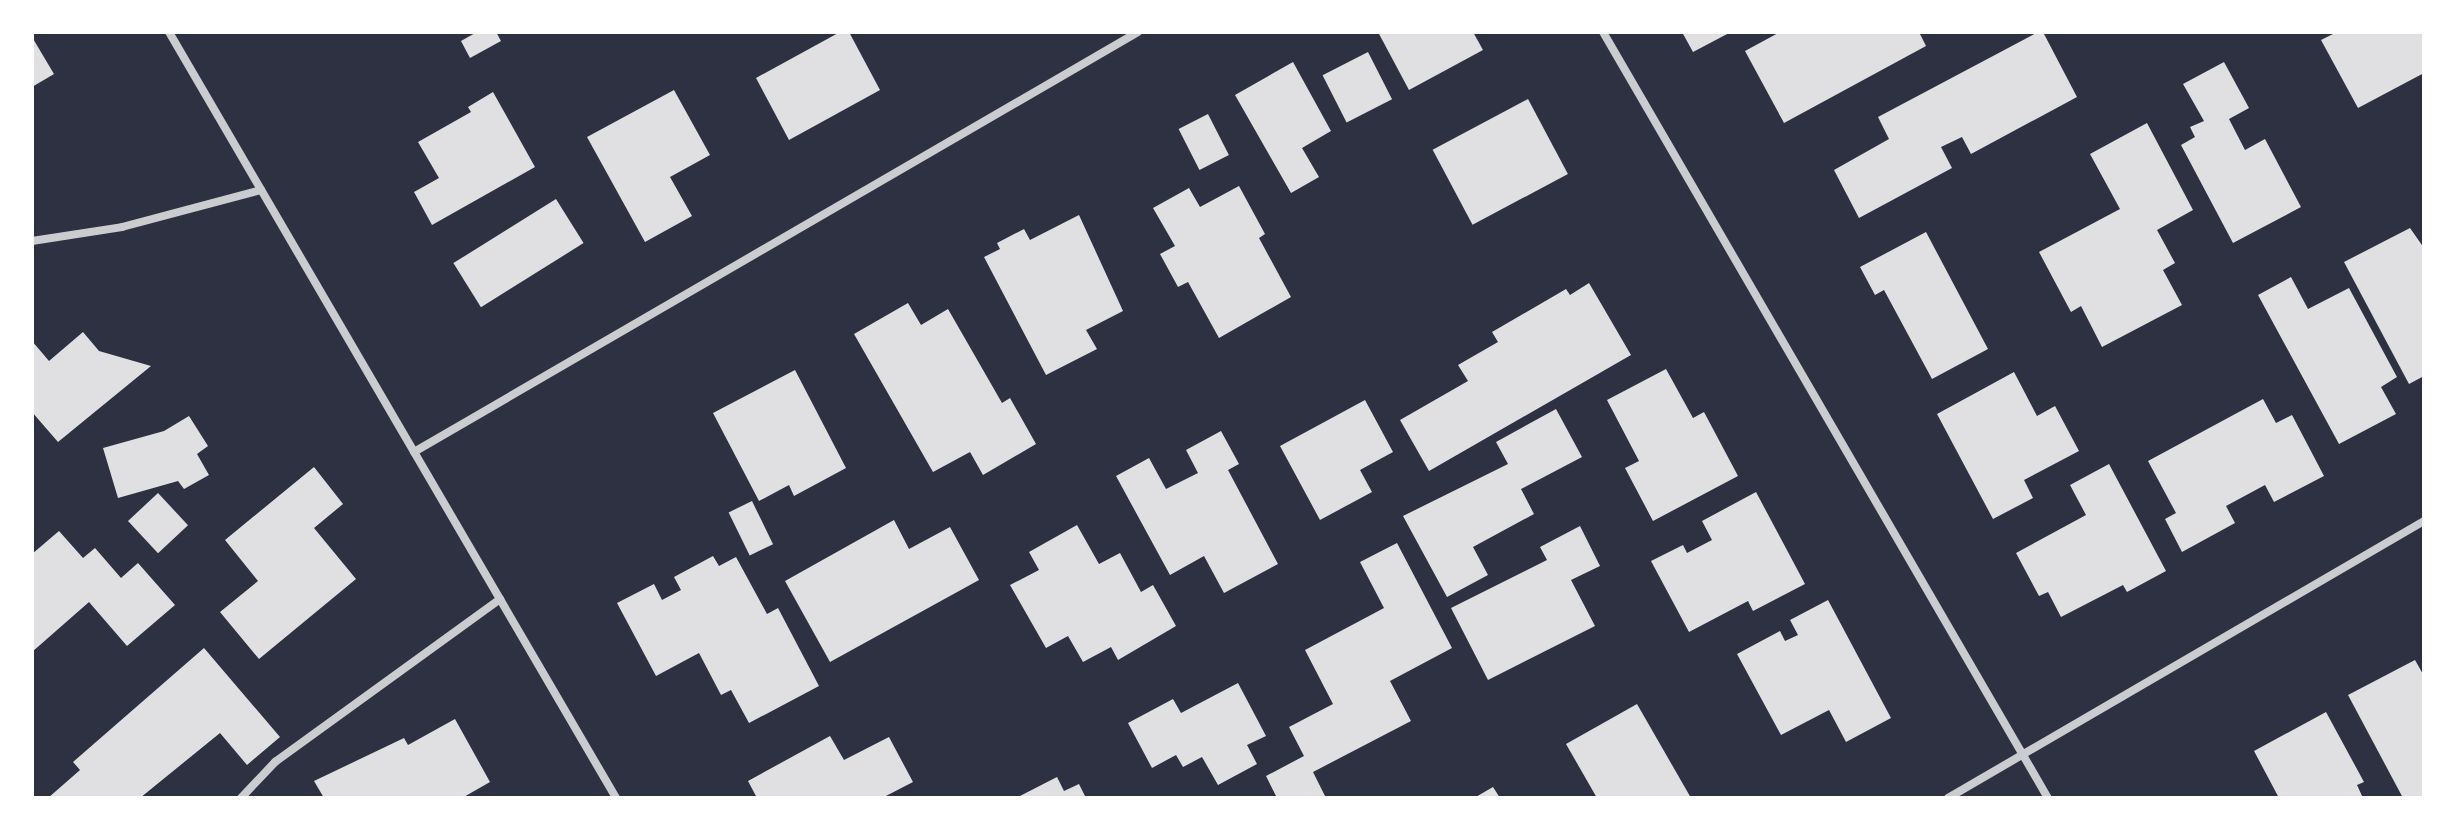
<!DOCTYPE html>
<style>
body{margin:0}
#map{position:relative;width:2456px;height:830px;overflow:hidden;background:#2d3142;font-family:Raleway,sans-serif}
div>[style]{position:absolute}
.building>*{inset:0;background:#e0e0e3;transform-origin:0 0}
.minor>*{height:8px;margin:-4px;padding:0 4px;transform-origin:4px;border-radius:4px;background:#caccd0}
span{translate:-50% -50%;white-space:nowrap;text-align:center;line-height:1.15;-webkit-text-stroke:6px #fff;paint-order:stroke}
.frame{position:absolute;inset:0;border:34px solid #fff;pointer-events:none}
</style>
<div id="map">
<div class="building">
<i style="clip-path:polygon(477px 32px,496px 32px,501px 41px,470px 58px,461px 41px)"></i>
<i style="clip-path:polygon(840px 32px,849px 32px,880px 90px,789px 140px,756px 78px)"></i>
<i style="clip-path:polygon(1378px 32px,1473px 32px,1483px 50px,1409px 90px)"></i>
<i style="clip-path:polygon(1682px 32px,1731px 32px,1693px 52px)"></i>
<i style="clip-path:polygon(1780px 32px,1919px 32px,1926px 46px,1784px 123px,1745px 51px)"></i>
<i style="clip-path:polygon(2038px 32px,2043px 32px,2077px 97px,1971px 154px,1962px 137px,1941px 147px,1952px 168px,1859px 218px,1834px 170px,1889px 139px,1878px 117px)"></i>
<i style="clip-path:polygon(2337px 32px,2424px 32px,2424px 73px,2358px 108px,2321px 40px)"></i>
<i style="clip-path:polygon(32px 37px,54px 74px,32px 87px)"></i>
<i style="left:1368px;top:52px;width:53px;height:51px;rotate:63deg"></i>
<i style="clip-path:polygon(1293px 62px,1331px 131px,1302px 148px,1319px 177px,1291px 193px,1235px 95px)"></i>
<i style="clip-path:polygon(2224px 62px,2249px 108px,2229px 119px,2245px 150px,2265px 139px,2301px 207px,2233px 243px,2181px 145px,2195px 137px,2190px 127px,2204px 121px,2183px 84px)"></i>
<i style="clip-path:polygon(674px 90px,710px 155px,670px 177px,692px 216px,645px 242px,587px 137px)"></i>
<i style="clip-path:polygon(493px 92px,535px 167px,432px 225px,414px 192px,439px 178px,418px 142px,471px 112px,468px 107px)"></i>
<i style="left:1528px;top:99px;width:85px;height:108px;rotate:62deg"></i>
<i style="left:1208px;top:114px;width:46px;height:33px;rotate:63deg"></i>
<i style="clip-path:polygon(2147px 123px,2193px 210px,2157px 230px,2175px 263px,2163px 270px,2182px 305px,2102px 347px,2081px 306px,2071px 312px,2039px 252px,2120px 209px,2090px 154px)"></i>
<i style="clip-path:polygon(1239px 186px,1265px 234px,1259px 238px,1291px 297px,1219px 338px,1188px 282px,1178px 287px,1160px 254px,1175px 246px,1153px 208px,1189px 188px,1200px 207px)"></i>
<i style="left:556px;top:199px;width:52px;height:121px;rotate:58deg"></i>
<i style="clip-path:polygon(1079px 215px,1123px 311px,1086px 330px,1097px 349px,1046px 375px,984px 257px,1000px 249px,997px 243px,1024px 229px,1030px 240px)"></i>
<i style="clip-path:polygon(2410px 228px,2424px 248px,2424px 376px,2409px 384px,2344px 262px)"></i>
<i style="clip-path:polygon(1926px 232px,1988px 349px,1932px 379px,1884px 290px,1875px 295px,1860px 267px)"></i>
<i style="clip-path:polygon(2291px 277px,2308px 309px,2349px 288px,2397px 377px,2381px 387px,2396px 414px,2339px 444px,2258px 295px)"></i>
<i style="clip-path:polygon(1589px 283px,1631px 355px,1429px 471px,1400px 420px,1468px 381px,1458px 365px,1498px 342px,1492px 332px,1566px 289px,1570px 295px)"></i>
<i style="clip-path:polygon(908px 303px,921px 325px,948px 309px,1002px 403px,1010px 398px,1036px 444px,983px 475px,970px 452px,933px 472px,854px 334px)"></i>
<i style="clip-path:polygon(83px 332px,99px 351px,151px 366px,58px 442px,32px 412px,32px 341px,49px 361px)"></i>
<i style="clip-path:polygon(1666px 369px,1693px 418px,1704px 412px,1738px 476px,1653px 521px,1625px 468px,1639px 461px,1607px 400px)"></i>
<i style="clip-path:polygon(795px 370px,846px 468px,794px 496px,789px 485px,759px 501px,713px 413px)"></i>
<i style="clip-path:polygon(2014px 372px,2037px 416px,2055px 406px,2079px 451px,2024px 480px,2033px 498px,1993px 519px,1937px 414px)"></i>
<i style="clip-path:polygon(2263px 399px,2276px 423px,2292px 415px,2324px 476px,2274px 502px,2265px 485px,2226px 506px,2235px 523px,2182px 552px,2165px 519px,2176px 513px,2148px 461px)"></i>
<i style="clip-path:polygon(1365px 400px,1393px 452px,1360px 470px,1372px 492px,1320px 520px,1280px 446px)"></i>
<i style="clip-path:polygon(1556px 409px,1582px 457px,1521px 489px,1534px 514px,1473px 547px,1488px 575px,1447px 597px,1403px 516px,1508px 464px,1496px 442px)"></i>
<i style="clip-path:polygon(189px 416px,208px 446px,197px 454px,209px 475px,184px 489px,178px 481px,118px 498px,103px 448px,164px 431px)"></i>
<i style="clip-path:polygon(1221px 431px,1239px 464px,1228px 470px,1278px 564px,1224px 593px,1204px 556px,1170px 575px,1116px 476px,1149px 458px,1166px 489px,1198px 473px,1186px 450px)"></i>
<i style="clip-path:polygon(2109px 464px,2166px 571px,2127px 592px,2123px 585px,2061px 617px,2048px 592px,2039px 596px,2016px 553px,2086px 515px,2070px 485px)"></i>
<i style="clip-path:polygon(314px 467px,343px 504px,314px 528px,356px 579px,259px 659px,220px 612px,258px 581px,225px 540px)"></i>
<i style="clip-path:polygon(1756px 492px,1805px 584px,1753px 611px,1748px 601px,1689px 632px,1651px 561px,1683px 545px,1687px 553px,1712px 540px,1702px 521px)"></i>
<i style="left:158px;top:493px;width:44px;height:41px;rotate:47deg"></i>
<i style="left:752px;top:501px;width:48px;height:26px;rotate:64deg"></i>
<i style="clip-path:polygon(894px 520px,909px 549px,950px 527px,979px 580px,830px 662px,785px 581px)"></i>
<i style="clip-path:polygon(1077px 525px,1099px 564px,1120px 553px,1141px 592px,1153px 585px,1176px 626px,1118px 660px,1111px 647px,1083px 662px,1068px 636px,1046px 648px,1010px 585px,1039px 570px,1029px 552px)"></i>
<i style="clip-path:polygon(1580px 526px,1600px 566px,1571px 580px,1595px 626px,1488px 680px,1451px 608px,1547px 560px,1540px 547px)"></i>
<i style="clip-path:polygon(59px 531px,83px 558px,95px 548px,121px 578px,138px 563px,175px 605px,127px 646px,89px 602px,32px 652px,32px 554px)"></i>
<i style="clip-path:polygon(1397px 543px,1452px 648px,1390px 681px,1411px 721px,1313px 772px,1326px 798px,1277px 798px,1266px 776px,1304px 756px,1289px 727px,1333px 704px,1305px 650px,1384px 608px,1360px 562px)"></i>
<i style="clip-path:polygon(713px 556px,719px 566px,736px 557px,767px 614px,778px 608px,819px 686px,749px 723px,731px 690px,721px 695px,699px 653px,656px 676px,617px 603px,654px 584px,662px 600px,681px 590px,674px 577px)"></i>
<i style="clip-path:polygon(1828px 600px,1891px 718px,1846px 742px,1829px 710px,1781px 735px,1737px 654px,1780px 631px,1785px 641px,1798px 635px,1790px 620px)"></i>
<i style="clip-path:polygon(204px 648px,280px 737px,247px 765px,220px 733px,140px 798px,48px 798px,80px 770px,73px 762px)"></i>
<i style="clip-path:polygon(2415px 660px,2424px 676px,2424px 798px,2403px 798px,2348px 695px)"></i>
<i style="clip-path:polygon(1238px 683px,1266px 736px,1247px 745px,1257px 764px,1218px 785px,1202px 757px,1183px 767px,1176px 755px,1152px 768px,1128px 723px,1173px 699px,1181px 713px)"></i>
<i style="clip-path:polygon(1637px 704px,1691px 798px,1597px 798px,1566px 744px)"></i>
<i style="clip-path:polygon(2326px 712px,2364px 782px,2357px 785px,2363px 798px,2279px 798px,2254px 751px)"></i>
<i style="clip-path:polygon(455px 719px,490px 782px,462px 798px,324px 798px,314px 781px,404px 738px,408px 745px)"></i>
<i style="clip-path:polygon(830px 736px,844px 760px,889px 737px,913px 782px,882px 798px,757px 798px,748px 781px)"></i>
<i style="clip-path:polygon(1057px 777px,1064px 791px,1079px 784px,1086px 798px,1016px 798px)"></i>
<i style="clip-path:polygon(1493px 787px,1500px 798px,1474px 798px)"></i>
</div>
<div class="minor">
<i style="left:169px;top:32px;width:887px;rotate:59.73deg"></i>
<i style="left:1603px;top:32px;width:886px;rotate:59.85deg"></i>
<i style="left:32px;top:241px;width:91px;rotate:-8.8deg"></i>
<i style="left:122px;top:227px;width:144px;rotate:-14.9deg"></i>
<i style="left:414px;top:452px;width:837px;rotate:-30.12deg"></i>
<i style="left:241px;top:798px;width:50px;rotate:-46.6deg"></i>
<i style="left:275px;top:762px;width:278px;rotate:-35.9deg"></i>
<i style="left:1948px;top:798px;width:551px;rotate:-30.2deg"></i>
</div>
<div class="frame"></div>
</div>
